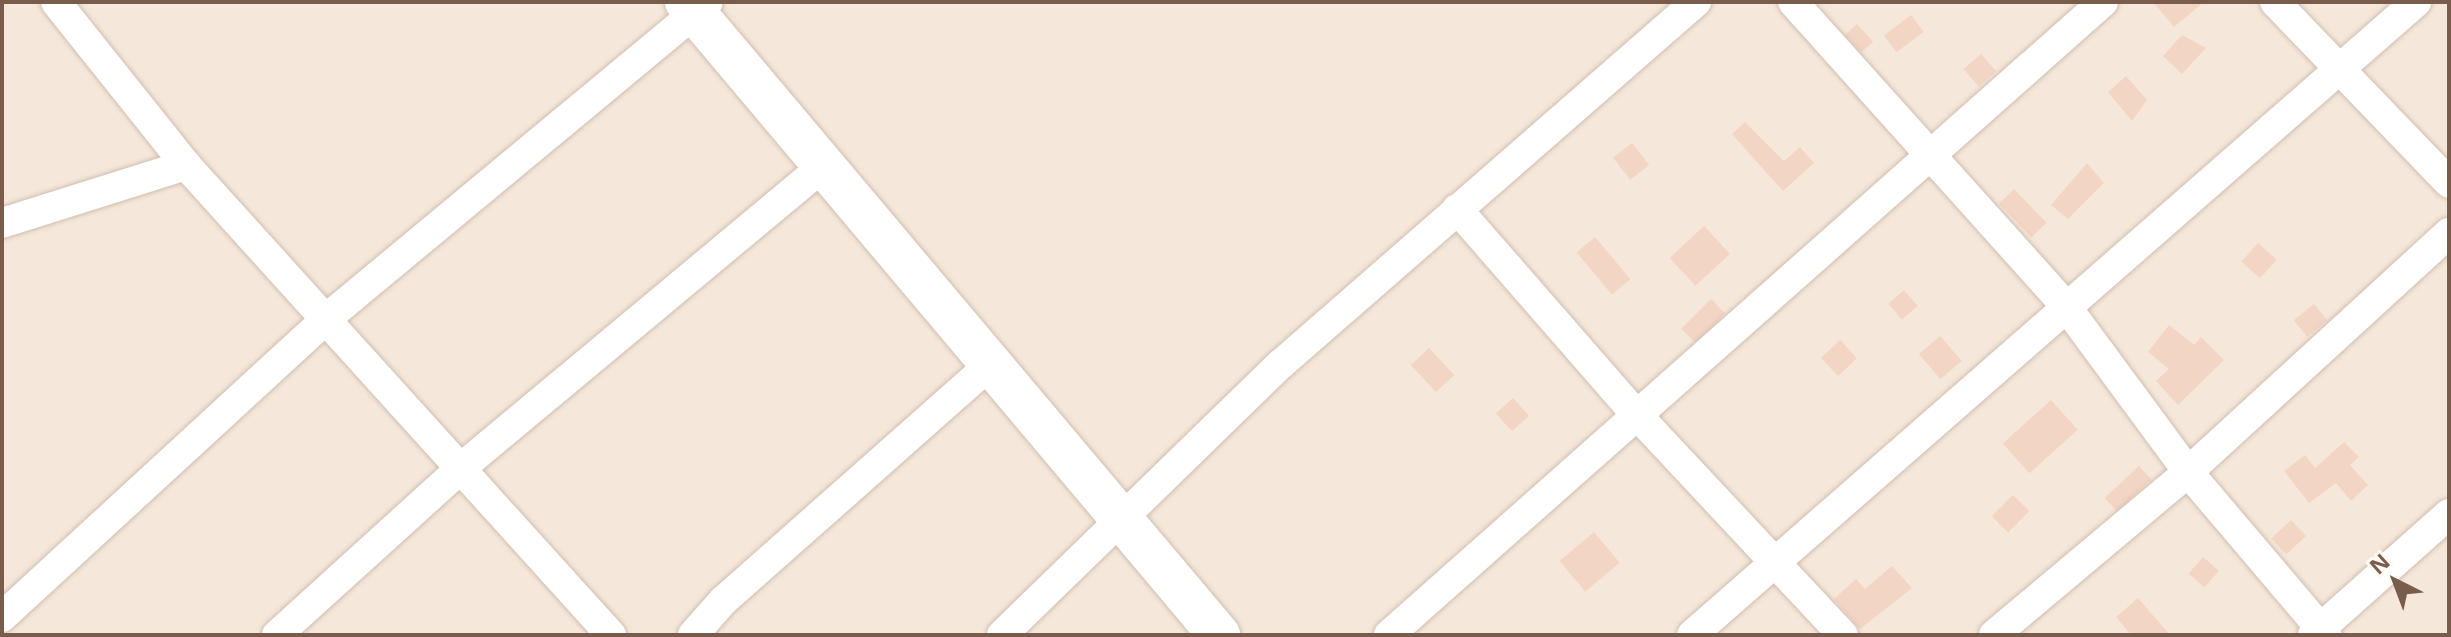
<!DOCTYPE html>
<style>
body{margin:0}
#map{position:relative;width:2451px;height:637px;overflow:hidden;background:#fdf6ec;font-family:"Noto Sans",sans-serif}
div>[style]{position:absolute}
.residential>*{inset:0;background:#f5e8da;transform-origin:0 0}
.building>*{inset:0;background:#f3d5c3;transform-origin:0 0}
.roads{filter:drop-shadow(0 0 2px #d1beb0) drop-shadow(0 0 2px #d1beb0)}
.street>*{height:30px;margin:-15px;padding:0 15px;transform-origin:15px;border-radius:15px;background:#fff}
.secondary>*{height:42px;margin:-21px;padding:0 21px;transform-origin:21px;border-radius:21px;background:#fff}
span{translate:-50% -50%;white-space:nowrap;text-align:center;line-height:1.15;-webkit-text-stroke:6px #fffaf3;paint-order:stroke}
.frame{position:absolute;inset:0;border:4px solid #7a5c4d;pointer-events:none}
.north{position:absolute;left:2355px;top:541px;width:80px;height:80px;-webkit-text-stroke:6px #fffaf3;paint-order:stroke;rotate:318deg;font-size:22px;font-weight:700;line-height:32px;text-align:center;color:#7a5c4d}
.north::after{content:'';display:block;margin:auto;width:28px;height:36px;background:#7a5c4d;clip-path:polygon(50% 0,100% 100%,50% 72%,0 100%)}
</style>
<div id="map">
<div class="residential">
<i style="left:2px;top:2px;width:2447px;height:633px"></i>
</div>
<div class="building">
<i style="clip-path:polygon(2153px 2px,2204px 2px,2174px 27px)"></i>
<i style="left:1911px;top:15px;width:21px;height:34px;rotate:53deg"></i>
<i style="left:1857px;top:24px;width:24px;height:16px;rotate:48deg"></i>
<i style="clip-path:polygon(2182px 35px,2206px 48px,2182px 74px,2163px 56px)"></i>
<i style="left:1981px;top:54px;width:23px;height:23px;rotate:49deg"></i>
<i style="clip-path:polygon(2126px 76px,2147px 100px,2132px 121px,2108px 92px)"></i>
<i style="clip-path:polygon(1745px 122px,1784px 161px,1800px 147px,1814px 163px,1783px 191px,1732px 134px)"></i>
<i style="left:1632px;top:143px;width:28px;height:24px;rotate:52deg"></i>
<i style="clip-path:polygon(2087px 163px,2104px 183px,2068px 219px,2051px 205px)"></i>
<i style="left:2014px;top:189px;width:47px;height:21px;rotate:46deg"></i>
<i style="left:1704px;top:226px;width:38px;height:47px;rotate:47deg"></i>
<i style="left:1595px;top:237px;width:55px;height:24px;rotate:50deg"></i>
<i style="left:2258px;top:243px;width:25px;height:25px;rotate:42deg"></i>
<i style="left:1904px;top:290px;width:21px;height:21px;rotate:49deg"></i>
<i style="left:1711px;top:299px;width:20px;height:42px;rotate:45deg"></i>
<i style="left:2314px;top:304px;width:21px;height:26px;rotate:51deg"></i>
<i style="clip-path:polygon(2169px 325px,2194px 345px,2201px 337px,2224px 360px,2178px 405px,2156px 381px,2169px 369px,2148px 352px)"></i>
<i style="left:1940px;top:336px;width:33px;height:28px;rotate:49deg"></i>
<i style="left:1840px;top:340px;width:25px;height:26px;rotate:47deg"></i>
<i style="left:1429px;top:348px;width:37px;height:25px;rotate:47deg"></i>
<i style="left:1513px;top:398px;width:24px;height:23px;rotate:48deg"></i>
<i style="left:2051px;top:400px;width:40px;height:65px;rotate:48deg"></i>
<i style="clip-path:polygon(2344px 442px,2359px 457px,2350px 465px,2368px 485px,2351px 501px,2336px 483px,2309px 503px,2284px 471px,2305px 455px,2315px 468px)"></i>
<i style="left:2139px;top:466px;width:18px;height:47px;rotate:47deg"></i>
<i style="left:2013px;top:495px;width:23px;height:30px;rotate:45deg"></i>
<i style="left:2291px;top:520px;width:22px;height:27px;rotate:47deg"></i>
<i style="left:1594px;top:532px;width:40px;height:45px;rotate:50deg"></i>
<i style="left:2203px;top:557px;width:21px;height:22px;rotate:41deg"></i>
<i style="clip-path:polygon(1892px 566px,1912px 588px,1860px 629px,1834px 599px,1856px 579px,1865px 589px)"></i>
<i style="clip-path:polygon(2138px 598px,2170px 635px,2131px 635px,2116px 617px)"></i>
</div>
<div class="roads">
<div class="street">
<i style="left:56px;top:2px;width:208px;rotate:51.4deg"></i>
<i style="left:186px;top:165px;width:634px;rotate:47.88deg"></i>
<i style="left:1793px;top:2px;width:407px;rotate:48.1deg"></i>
<i style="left:2065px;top:305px;width:207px;rotate:53.6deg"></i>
<i style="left:2188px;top:472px;width:214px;rotate:49.7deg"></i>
<i style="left:2275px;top:2px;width:251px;rotate:46.1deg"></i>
<i style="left:1457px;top:209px;width:274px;rotate:48.9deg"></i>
<i style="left:1637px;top:415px;width:301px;rotate:46.9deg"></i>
<i style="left:2px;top:223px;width:193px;rotate:-17.5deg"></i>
<i style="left:2px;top:617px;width:440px;rotate:-42.6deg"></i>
<i style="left:326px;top:319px;width:496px;rotate:-39.7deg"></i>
<i style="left:277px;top:635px;width:248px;rotate:-42.2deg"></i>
<i style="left:461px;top:468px;width:472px;rotate:-39.8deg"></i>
<i style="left:693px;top:635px;width:45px;rotate:-48.6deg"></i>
<i style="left:723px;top:601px;width:356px;rotate:-41.5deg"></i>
<i style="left:1002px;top:635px;width:389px;rotate:-44.2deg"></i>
<i style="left:1281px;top:364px;width:551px;rotate:-41.1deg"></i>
<i style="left:1389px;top:635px;width:954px;rotate:-41.56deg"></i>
<i style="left:1692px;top:635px;width:962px;rotate:-41.16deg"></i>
<i style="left:1994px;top:635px;width:253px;rotate:-40deg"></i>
<i style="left:2188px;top:472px;width:354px;rotate:-42.5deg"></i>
<i style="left:2313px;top:635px;width:182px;rotate:-41.7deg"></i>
</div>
<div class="secondary">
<i style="left:686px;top:2px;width:828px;rotate:49.9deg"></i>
</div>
</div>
<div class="frame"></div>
<div class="north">N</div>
</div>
